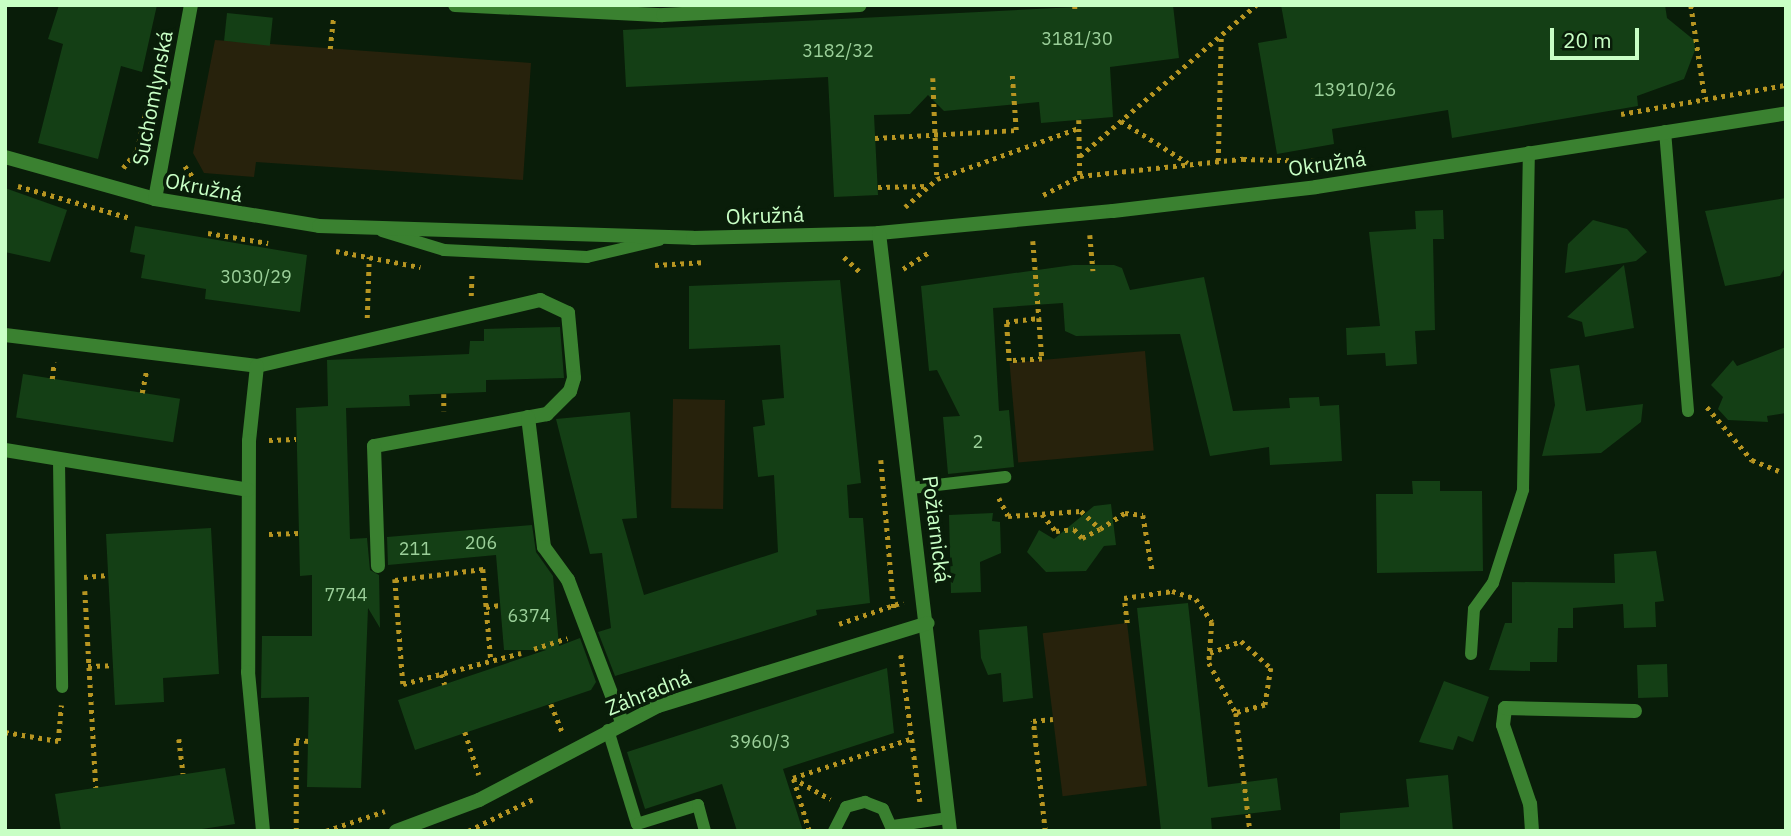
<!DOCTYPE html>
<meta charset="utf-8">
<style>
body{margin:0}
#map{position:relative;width:1791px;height:836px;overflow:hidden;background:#091d09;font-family:"IBM Plex Sans",sans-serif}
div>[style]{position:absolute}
.green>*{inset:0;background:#27220c;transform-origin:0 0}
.building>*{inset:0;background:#143f15;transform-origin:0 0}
.path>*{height:4.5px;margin-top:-2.25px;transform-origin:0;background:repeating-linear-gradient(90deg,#b79521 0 3.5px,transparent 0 8.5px)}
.service>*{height:12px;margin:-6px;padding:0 6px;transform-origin:6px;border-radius:6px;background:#3a8130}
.minor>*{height:14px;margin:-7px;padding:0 7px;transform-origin:7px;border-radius:7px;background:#3a8130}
span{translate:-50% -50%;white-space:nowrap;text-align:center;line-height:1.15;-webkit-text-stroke:7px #091d09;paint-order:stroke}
.number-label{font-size:18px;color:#9bcf99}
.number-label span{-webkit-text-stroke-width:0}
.street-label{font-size:21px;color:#c8ffc5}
.frame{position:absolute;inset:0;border:7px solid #c8ffc5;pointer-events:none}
.scale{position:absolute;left:1550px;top:28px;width:89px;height:32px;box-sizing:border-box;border:4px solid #c8ffc5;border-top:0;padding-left:9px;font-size:21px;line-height:24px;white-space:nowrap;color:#c8ffc5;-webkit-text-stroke:5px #091d09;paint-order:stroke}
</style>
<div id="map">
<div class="green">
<i style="clip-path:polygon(215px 40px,531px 63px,523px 180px,256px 162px,254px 177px,204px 173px,193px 153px)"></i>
<i style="left:1145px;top:351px;width:100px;height:136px;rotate:85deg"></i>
<i style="left:673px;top:399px;width:52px;height:109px;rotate:1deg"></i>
<i style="left:1127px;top:623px;width:164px;height:85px;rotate:83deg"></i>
</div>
<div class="building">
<i style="clip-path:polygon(59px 5px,157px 5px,142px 72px,121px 66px,98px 159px,38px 143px,63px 44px,48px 39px)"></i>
<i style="clip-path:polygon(1116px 5px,1173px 5px,1179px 58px,1110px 67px,1113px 117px,1041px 123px,1039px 102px,944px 111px,928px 95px,910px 114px,874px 115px,878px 195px,834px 197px,828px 77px,626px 87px,623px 30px)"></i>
<i style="clip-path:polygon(1281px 5px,1665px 5px,1667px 18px,1694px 40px,1695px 50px,1684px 79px,1637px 96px,1638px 106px,1452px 138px,1448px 110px,1332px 129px,1334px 144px,1277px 154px,1258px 43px,1287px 38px)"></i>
<i style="left:227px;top:13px;width:46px;height:28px;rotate:6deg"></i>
<i style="clip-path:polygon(5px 188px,67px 210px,50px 262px,5px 252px)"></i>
<i style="clip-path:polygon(1786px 198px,1786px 266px,1780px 276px,1725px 286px,1705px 211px)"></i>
<i style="clip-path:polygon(1443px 210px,1444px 239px,1433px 239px,1435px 330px,1415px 331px,1417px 364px,1386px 366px,1385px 353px,1347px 355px,1346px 328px,1380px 326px,1369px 232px,1416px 229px,1415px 211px)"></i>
<i style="clip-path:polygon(1593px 220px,1627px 229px,1647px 252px,1636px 261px,1565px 273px,1568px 244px)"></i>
<i style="clip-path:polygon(135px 226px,307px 255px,300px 312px,205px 299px,206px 289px,141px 278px,145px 255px,130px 252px)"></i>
<i style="clip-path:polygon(1073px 265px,1114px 265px,1122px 268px,1130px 290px,1204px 277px,1233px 411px,1290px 408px,1289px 398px,1319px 397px,1320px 406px,1339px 405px,1342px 461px,1270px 465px,1269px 447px,1210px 456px,1180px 334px,1076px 336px,1065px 331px,1063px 303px,993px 308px,999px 411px,1009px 410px,1014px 467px,948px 474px,943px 417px,960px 416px,937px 370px,929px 371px,921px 286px)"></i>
<i style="clip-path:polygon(1624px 265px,1634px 328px,1585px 337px,1582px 322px,1567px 317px)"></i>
<i style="clip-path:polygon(840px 280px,861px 483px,847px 485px,849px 518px,863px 518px,870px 603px,816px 610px,817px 615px,615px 676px,598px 632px,611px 628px,602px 553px,590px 554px,556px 419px,630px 412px,637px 518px,622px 519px,644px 595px,778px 552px,774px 475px,758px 477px,753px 427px,765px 425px,762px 400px,784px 398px,780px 345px,689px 349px,689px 286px)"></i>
<i style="clip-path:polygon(560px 327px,564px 378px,486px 380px,486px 392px,409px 395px,410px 406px,346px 408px,350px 539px,367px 538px,370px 570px,379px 575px,380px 628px,368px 608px,361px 788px,307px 787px,309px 697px,261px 698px,262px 636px,312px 636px,312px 575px,300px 576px,296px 408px,328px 406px,327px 360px,469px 354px,470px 341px,484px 341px,484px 329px)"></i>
<i style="clip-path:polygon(1786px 347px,1786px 413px,1767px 416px,1768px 422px,1728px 420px,1718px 409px,1723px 397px,1711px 385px,1733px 360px,1737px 366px)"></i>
<i style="clip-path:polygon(1579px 365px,1586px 411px,1643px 404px,1641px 422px,1601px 453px,1542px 456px,1555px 405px,1550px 369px)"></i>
<i style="left:23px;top:374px;width:159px;height:44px;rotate:9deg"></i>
<i style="clip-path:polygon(1412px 481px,1440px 481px,1440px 491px,1482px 491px,1483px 571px,1377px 573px,1376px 494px,1413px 494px)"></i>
<i style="clip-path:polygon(1111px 504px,1116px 545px,1104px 546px,1086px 571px,1046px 572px,1027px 552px,1039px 530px,1054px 539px,1094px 506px)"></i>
<i style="clip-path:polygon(993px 513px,992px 521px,1000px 522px,1001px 553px,980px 562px,981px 592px,951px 593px,949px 515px)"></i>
<i style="clip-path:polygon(532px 525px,536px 552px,553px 576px,559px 646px,580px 638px,596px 682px,591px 690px,415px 750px,398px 700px,546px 650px,504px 650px,496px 555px,388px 565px,387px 537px)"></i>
<i style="clip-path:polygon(211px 528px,219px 674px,163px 678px,164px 702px,115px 705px,106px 534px)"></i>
<i style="clip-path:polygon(1656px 551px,1664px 601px,1655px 602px,1656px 627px,1624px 628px,1623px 604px,1573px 608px,1573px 628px,1558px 628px,1557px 662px,1530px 662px,1530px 671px,1489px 670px,1505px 623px,1512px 623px,1512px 582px,1615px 583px,1614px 554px)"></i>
<i style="clip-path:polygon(1188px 603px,1208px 787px,1277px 778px,1281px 810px,1211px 818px,1212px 831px,1161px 831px,1137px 608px)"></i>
<i style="clip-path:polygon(1027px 626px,1033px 698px,1003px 702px,1001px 673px,988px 675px,981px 658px,979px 630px)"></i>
<i style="left:1667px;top:664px;width:33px;height:30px;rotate:88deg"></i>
<i style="clip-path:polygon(887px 668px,894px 733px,783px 769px,803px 831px,737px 831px,722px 784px,645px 809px,627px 752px)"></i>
<i style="clip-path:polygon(1444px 681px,1489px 697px,1473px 742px,1458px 736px,1453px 750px,1419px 742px)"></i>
<i style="clip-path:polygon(225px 768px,235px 824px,189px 831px,61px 831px,55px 794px)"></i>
<i style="clip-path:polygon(1448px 775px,1453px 831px,1340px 831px,1340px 813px,1409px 807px,1406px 779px)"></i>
</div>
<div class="path">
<i style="left:1075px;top:5px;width:4px;rotate:90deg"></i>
<i style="left:1691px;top:5px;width:95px;rotate:81.5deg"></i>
<i style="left:330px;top:49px;width:30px;rotate:-84deg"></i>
<i style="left:933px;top:78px;width:101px;rotate:87.7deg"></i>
<i style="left:1621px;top:114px;width:168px;rotate:-10deg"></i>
<i style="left:1079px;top:120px;width:56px;rotate:89deg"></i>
<i style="left:1121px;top:121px;width:79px;rotate:32.1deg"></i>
<i style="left:875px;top:138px;width:141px;rotate:-3.2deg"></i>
<i style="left:1016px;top:130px;width:56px;rotate:-94.1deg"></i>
<i style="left:1080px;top:156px;width:232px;rotate:-40.6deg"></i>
<i style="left:1218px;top:161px;width:125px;rotate:-88.6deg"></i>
<i style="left:185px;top:166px;width:22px;rotate:54deg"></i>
<i style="left:123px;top:168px;width:22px;rotate:-51deg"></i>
<i style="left:137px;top:151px;width:60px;rotate:-77.6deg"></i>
<i style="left:18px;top:186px;width:116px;rotate:15.9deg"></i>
<i style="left:878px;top:187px;width:51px;rotate:-1.1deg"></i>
<i style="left:1043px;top:195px;width:42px;rotate:-27.2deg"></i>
<i style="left:1080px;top:176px;width:164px;rotate:-6deg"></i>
<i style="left:1243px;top:159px;width:83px;rotate:1.4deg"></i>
<i style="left:905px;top:207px;width:43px;rotate:-41.2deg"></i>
<i style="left:937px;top:179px;width:151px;rotate:-19.8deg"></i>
<i style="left:208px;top:233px;width:61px;rotate:9.5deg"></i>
<i style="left:1090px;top:235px;width:36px;rotate:85deg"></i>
<i style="left:1033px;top:241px;width:77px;rotate:85.5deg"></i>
<i style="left:1039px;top:318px;width:41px;rotate:85.8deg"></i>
<i style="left:1042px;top:359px;width:33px;rotate:177deg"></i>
<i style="left:1009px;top:361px;width:39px;rotate:-94deg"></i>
<i style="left:1006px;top:322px;width:33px;rotate:-7deg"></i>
<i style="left:336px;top:251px;width:86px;rotate:10.8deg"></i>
<i style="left:844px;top:257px;width:22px;rotate:43deg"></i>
<i style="left:655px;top:265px;width:51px;rotate:-3.4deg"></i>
<i style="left:903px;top:269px;width:31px;rotate:-33deg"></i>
<i style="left:471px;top:296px;width:24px;rotate:-88deg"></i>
<i style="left:367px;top:318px;width:61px;rotate:-88.1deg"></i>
<i style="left:52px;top:379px;width:17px;rotate:-83deg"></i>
<i style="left:142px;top:393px;width:21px;rotate:-79deg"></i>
<i style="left:444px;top:394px;width:17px;rotate:90deg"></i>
<i style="left:1707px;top:407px;width:70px;rotate:49.7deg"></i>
<i style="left:1752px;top:460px;width:29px;rotate:22deg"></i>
<i style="left:269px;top:440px;width:27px;rotate:-2deg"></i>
<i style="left:881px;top:460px;width:149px;rotate:85deg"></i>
<i style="left:999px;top:498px;width:20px;rotate:63deg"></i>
<i style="left:1008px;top:516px;width:73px;rotate:-3.9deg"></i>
<i style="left:1081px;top:511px;width:26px;rotate:43deg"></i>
<i style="left:1100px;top:529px;width:30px;rotate:-33deg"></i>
<i style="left:1125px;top:513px;width:18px;rotate:6deg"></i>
<i style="left:1143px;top:515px;width:55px;rotate:80.5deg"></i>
<i style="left:935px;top:514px;width:8px"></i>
<i style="left:1042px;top:514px;width:22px;rotate:51deg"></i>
<i style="left:1056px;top:531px;width:18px;rotate:-6deg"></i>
<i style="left:1074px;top:529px;width:12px;rotate:48deg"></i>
<i style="left:1082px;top:538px;width:20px;rotate:-27deg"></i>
<i style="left:269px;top:534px;width:30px;rotate:-2deg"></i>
<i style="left:84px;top:577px;width:24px;rotate:-5deg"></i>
<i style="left:395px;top:579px;width:105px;rotate:85.6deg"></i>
<i style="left:403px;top:684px;width:122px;rotate:-14.7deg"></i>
<i style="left:943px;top:579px;width:8px"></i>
<i style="left:395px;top:580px;width:89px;rotate:-7.1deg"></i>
<i style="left:483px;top:569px;width:92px;rotate:85deg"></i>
<i style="left:85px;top:591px;width:197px;rotate:86.8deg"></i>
<i style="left:486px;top:607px;width:14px;rotate:-8deg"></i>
<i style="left:1127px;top:623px;width:25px;rotate:-97deg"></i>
<i style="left:1124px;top:598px;width:49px;rotate:-8.3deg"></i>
<i style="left:1172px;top:591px;width:25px;rotate:18deg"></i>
<i style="left:1196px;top:599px;width:28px;rotate:55deg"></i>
<i style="left:1212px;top:622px;width:41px;rotate:94.2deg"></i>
<i style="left:1209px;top:663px;width:57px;rotate:61.6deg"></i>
<i style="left:1236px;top:713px;width:119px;rotate:83.2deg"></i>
<i style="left:839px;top:624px;width:68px;rotate:-19deg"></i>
<i style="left:534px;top:649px;width:35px;rotate:-18deg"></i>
<i style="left:1210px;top:653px;width:33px;rotate:-21deg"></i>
<i style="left:1241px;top:641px;width:40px;rotate:42deg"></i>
<i style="left:1271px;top:668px;width:37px;rotate:99deg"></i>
<i style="left:1265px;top:705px;width:30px;rotate:165deg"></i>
<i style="left:901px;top:655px;width:148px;rotate:82.6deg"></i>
<i style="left:88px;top:666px;width:25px;rotate:-2deg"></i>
<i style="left:442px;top:674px;width:11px;rotate:75deg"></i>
<i style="left:551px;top:704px;width:29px;rotate:68deg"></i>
<i style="left:5px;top:732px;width:54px;rotate:9.6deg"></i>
<i style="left:58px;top:741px;width:36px;rotate:-85deg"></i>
<i style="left:465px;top:732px;width:45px;rotate:72deg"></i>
<i style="left:179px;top:739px;width:35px;rotate:83deg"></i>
<i style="left:793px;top:778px;width:43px;rotate:29.6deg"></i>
<i style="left:192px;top:830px;width:1px;rotate:90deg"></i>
<i style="left:296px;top:831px;width:91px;rotate:-90deg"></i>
<i style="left:296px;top:740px;width:13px;rotate:4deg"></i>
<i style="left:326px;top:831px;width:62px;rotate:-18.7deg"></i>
<i style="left:468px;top:831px;width:72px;rotate:-26.2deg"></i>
<i style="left:809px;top:831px;width:55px;rotate:-106.8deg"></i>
<i style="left:793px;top:778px;width:126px;rotate:-18.4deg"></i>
<i style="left:1045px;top:831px;width:111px;rotate:-96.2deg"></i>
<i style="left:1033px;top:721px;width:20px;rotate:-6deg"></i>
</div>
<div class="service">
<i style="left:1665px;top:131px;width:281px;rotate:85.3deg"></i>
<i style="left:382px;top:231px;width:65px;rotate:17deg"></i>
<i style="left:444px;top:250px;width:143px;rotate:2.8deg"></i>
<i style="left:587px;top:257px;width:74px;rotate:-13.3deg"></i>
<i style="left:59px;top:461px;width:226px;rotate:89.2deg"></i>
<i style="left:911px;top:488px;width:95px;rotate:-6.7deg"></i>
<i style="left:1471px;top:654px;width:45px;rotate:-86.2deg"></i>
<i style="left:1474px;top:609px;width:32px;rotate:-54deg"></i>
<i style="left:1493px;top:583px;width:98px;rotate:-72.1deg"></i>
<i style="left:1523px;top:490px;width:338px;rotate:-89deg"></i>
<i style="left:608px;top:730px;width:98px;rotate:72.9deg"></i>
<i style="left:637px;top:824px;width:64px;rotate:-17.3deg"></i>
<i style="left:698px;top:805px;width:27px;rotate:75deg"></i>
<i style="left:893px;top:826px;width:56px;rotate:-8.3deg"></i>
<i style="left:834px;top:831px;width:27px;rotate:-63deg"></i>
<i style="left:846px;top:807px;width:20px;rotate:-15deg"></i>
<i style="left:865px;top:802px;width:19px;rotate:21deg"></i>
<i style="left:883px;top:809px;width:24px;rotate:66deg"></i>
</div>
<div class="minor">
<i style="left:455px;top:5px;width:208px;rotate:2.8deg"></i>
<i style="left:663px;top:15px;width:197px;rotate:-2.9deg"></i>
<i style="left:5px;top:157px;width:156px;rotate:15.6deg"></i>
<i style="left:155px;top:199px;width:166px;rotate:9.3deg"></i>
<i style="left:319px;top:226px;width:374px;rotate:1.8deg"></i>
<i style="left:693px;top:238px;width:186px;rotate:-1.5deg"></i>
<i style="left:879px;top:233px;width:235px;rotate:-5.4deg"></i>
<i style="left:1113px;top:211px;width:204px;rotate:-6.7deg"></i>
<i style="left:1316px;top:187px;width:476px;rotate:-8.9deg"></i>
<i style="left:155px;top:199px;width:197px;rotate:-79.5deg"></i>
<i style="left:879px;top:233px;width:602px;rotate:83.23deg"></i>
<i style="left:5px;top:335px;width:254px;rotate:7deg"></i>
<i style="left:257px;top:366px;width:291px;rotate:-13.1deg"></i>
<i style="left:540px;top:300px;width:31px;rotate:25deg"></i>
<i style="left:568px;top:313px;width:65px;rotate:84.7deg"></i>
<i style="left:574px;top:378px;width:14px;rotate:107deg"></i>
<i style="left:570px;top:391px;width:33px;rotate:135deg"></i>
<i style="left:547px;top:414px;width:176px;rotate:169.5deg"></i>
<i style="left:374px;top:446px;width:120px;rotate:88.1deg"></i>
<i style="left:257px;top:366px;width:75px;rotate:96.1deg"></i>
<i style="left:249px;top:441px;width:231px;rotate:90.2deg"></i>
<i style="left:248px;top:672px;width:160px;rotate:84.6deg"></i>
<i style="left:528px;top:417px;width:131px;rotate:83deg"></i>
<i style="left:544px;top:547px;width:41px;rotate:54deg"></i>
<i style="left:568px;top:580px;width:152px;rotate:69.2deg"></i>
<i style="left:5px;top:450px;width:246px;rotate:9.3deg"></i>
<i style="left:396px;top:831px;width:89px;rotate:-20.5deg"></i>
<i style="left:479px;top:800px;width:202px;rotate:-27.7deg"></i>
<i style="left:658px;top:706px;width:282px;rotate:-17.1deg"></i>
<i style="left:1532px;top:831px;width:27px;rotate:-94deg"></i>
<i style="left:1530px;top:804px;width:83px;rotate:-108.9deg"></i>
<i style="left:1503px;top:725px;width:17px;rotate:-83deg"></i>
<i style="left:1505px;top:708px;width:130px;rotate:1.3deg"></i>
</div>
<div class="number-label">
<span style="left:1077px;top:39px">3181/30</span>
<span style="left:838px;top:51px">3182/32</span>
<span style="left:1355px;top:90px">13910/26</span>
<span style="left:256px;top:277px">3030/29</span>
<span style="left:978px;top:442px">2</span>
<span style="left:481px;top:543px">206</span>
<span style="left:415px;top:549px">211</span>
<span style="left:346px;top:595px">7744</span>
<span style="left:529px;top:616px">6374</span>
<span style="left:760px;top:742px">3960/3</span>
</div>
<div class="street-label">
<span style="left:152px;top:98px;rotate:-79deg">Suchomlynská</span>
<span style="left:1327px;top:163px;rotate:-8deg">Okružná</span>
<span style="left:204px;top:187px;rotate:11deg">Okružná</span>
<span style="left:765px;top:215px;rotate:-2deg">Okružná</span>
<span style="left:937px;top:529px;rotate:83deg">Požiarnická</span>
<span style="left:648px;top:692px;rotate:-22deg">Záhradná</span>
</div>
<div class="frame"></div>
<div class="scale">20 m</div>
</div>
